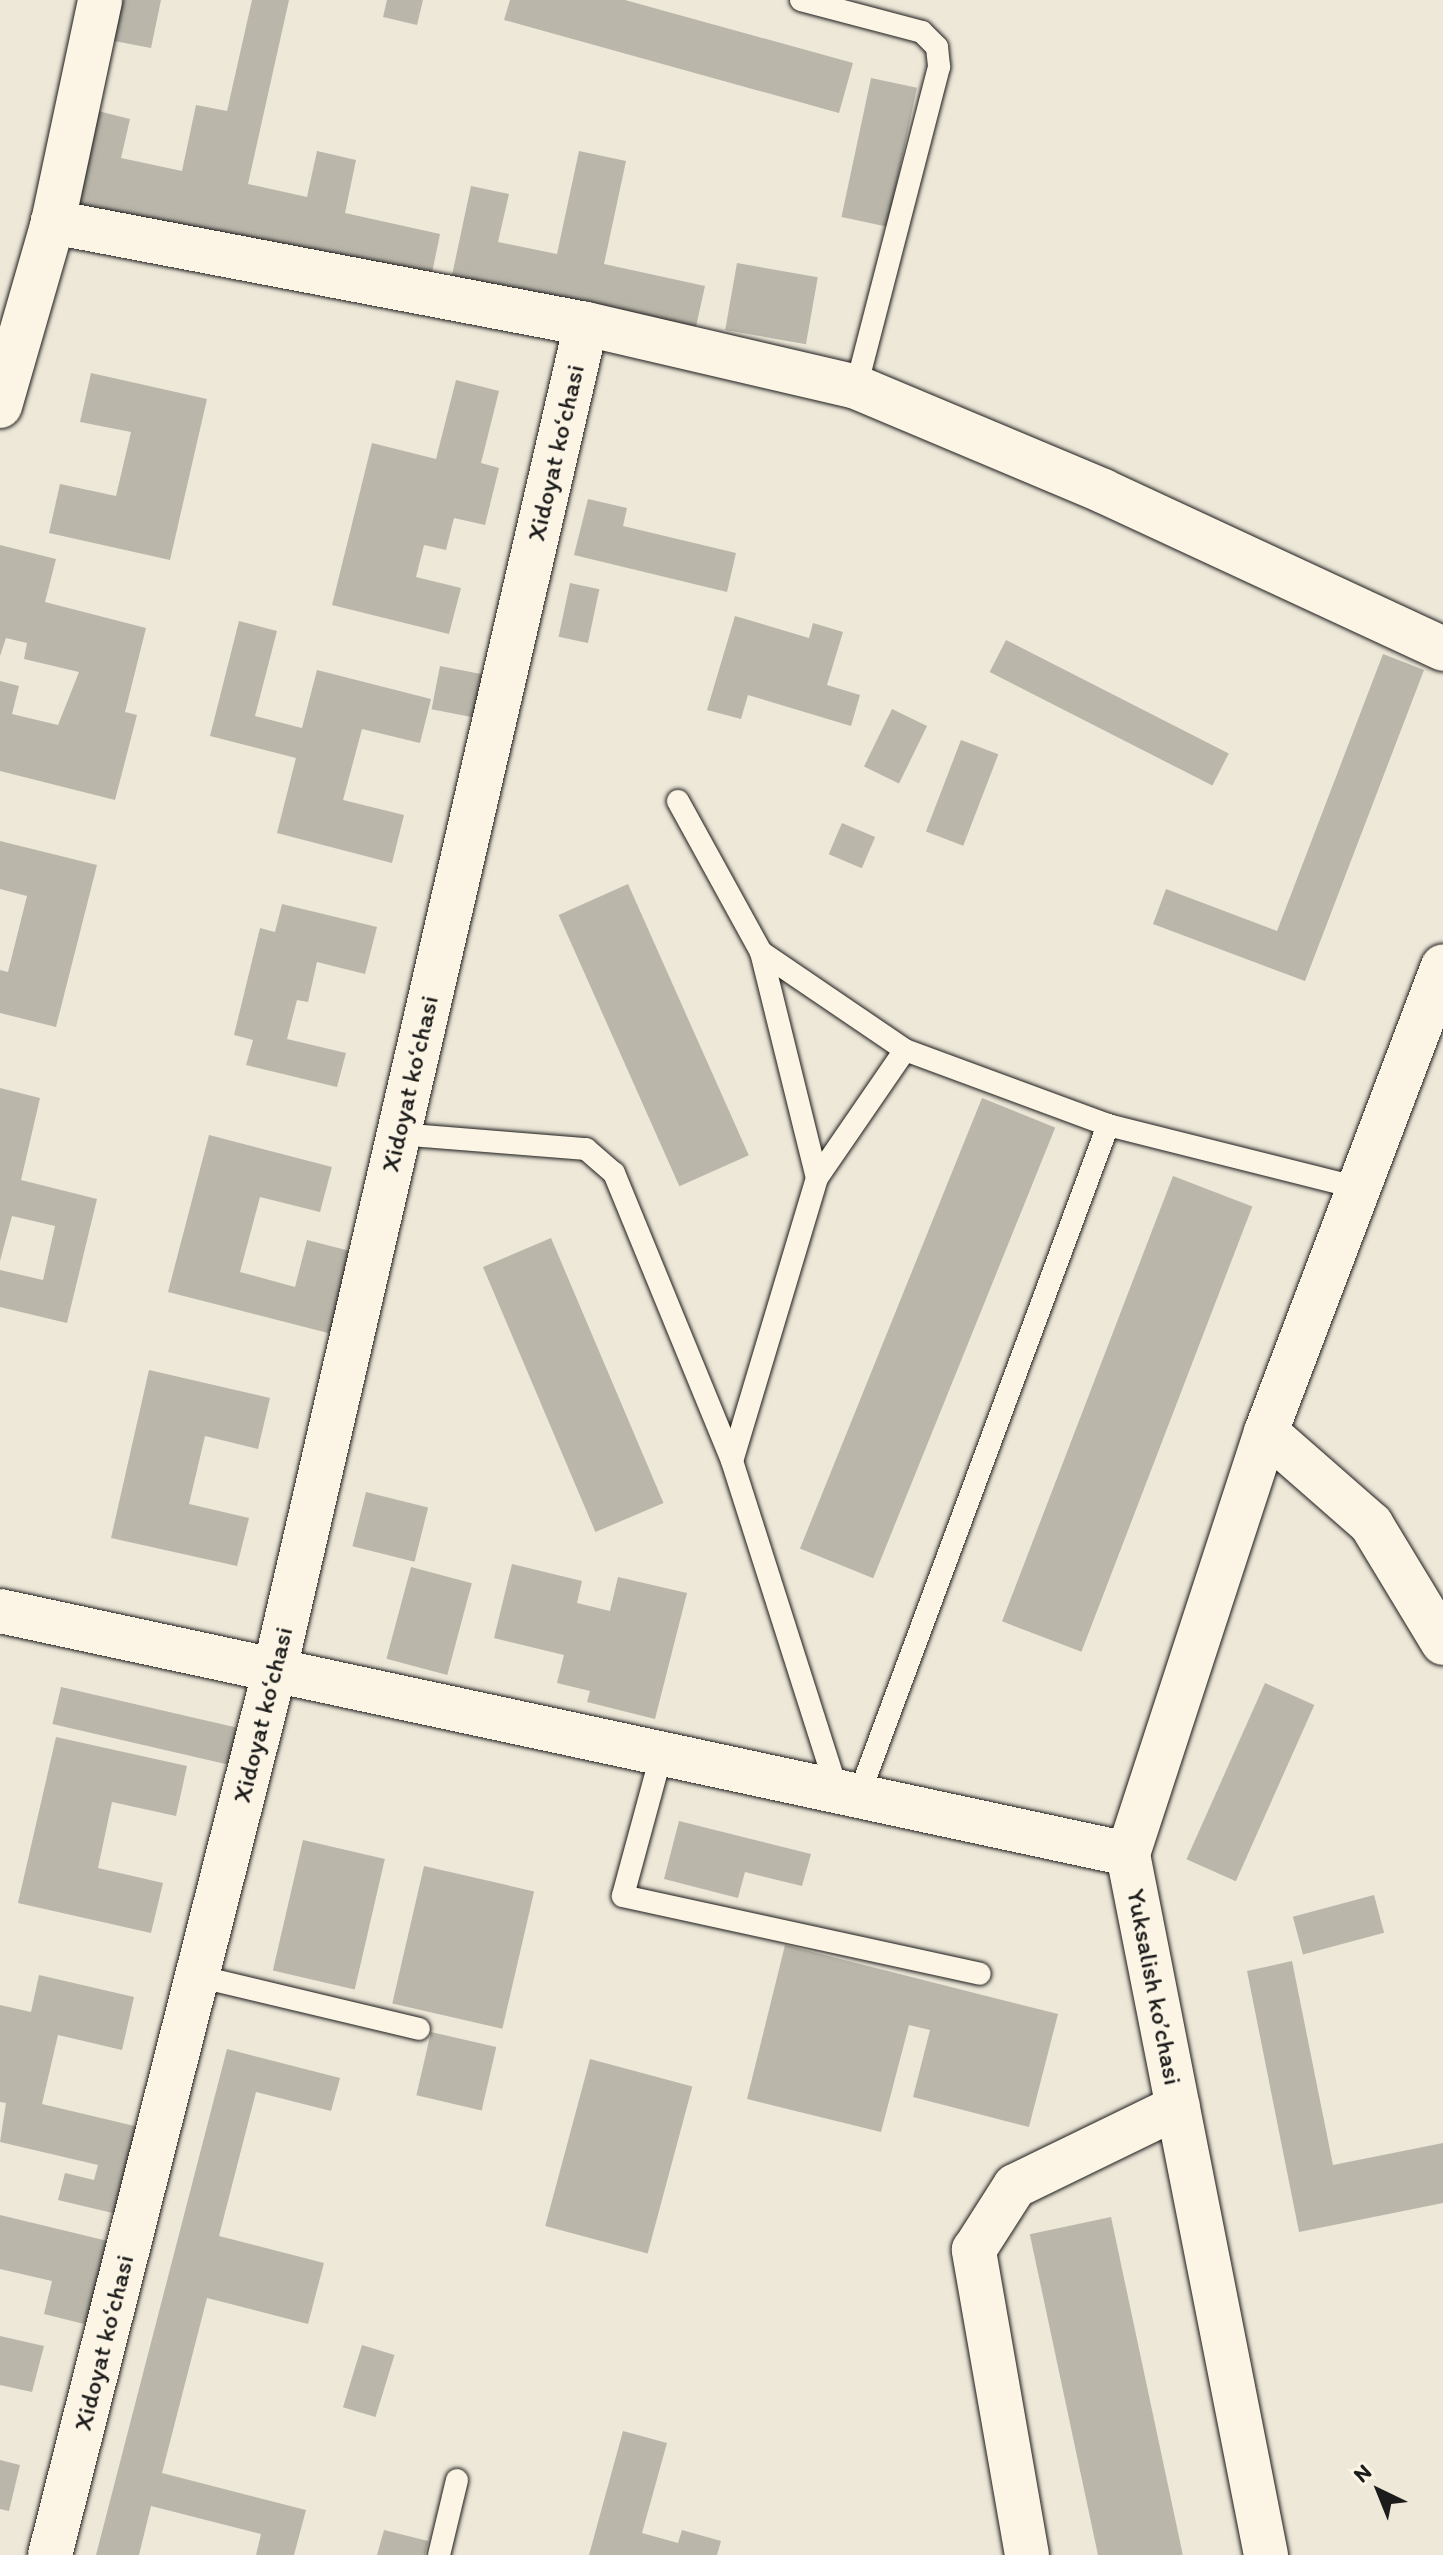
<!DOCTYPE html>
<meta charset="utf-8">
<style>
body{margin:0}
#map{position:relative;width:1443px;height:2555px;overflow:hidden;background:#eee8d9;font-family:Itim,sans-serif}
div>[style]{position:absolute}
.building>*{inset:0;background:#bab6aa;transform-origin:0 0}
.roads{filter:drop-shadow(0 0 2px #1c1c1c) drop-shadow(0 0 2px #1c1c1c)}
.lane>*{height:22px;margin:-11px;padding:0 11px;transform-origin:11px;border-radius:11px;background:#fcf5e5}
.street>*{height:44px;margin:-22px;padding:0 22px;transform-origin:22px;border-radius:22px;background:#fcf5e5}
.secondary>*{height:44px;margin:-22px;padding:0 22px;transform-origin:22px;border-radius:22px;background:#fcf5e5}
span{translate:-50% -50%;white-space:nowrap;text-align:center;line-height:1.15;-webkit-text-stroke:7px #fcf5e5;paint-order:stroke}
.street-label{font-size:26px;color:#1c1c1c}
.north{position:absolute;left:1339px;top:2451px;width:80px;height:80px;-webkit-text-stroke:6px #fcf5e5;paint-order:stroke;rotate:317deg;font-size:22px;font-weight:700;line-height:32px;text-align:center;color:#1c1c1c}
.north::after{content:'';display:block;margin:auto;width:28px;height:36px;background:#1c1c1c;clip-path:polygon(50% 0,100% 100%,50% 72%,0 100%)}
</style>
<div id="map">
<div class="building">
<i style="clip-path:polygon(118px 0,161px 0,151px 48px,109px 40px)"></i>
<i style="clip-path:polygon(252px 0,289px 0,248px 184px,307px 197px,317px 151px,356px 160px,345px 213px,440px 234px,431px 278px,76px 208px,98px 111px,130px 119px,121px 158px,182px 171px,196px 105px,227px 111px)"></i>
<i style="clip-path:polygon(387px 0,423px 0,417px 25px,383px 17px)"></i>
<i style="clip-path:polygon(510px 0,625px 0,853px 63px,839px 113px,504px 20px)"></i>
<i style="left:871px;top:78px;width:47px;height:142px;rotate:12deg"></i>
<i style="clip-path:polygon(579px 151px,626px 161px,604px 264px,705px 286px,695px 331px,451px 280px,471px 186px,509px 194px,498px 242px,557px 254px)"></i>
<i style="left:737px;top:263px;width:82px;height:68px;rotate:10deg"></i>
<i style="clip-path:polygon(91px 373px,207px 399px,170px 560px,49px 533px,60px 484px,116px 496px,131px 432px,80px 422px)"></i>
<i style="clip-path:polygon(456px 380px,499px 391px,481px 463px,499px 468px,485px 525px,454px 518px,446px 550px,424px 545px,416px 577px,461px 588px,449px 634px,332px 605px,372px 443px,436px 459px)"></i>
<i style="clip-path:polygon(588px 499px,627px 508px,623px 526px,736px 553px,727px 592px,574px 555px)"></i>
<i style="clip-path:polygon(0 545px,56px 559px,45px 602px,146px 628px,125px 712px,137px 715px,115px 800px,0 771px,0 681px,19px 686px,12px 714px,58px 725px,79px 672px,24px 659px,27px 643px,6px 638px,0 656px)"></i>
<i style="left:570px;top:583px;width:30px;height:55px;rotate:12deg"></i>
<i style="clip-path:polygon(735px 616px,809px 638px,813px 623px,843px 632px,827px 685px,860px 695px,851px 726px,748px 695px,741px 719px,707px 710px)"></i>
<i style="clip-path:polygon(239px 621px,277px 631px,255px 716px,302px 728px,317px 670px,431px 699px,420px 743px,362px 729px,343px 800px,404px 815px,392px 863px,277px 833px,296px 758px,210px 736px)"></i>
<i style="left:1006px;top:640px;width:250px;height:36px;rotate:27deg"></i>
<i style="clip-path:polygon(1383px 654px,1424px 670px,1305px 981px,1153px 924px,1166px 889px,1277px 931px)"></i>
<i style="left:440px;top:666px;width:51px;height:44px;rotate:11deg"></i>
<i style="left:892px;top:709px;width:39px;height:64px;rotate:26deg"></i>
<i style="left:961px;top:740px;width:40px;height:98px;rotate:21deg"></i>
<i style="left:842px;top:823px;width:36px;height:34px;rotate:23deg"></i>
<i style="clip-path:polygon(0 841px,97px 865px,56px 1027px,0 1013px,0 970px,8px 972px,27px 896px,0 889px)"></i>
<i style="left:628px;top:884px;width:297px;height:76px;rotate:66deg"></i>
<i style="clip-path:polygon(282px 904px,377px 927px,365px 974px,317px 962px,308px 1002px,297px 1000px,287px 1039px,346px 1053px,337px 1087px,246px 1065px,253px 1040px,234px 1035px,260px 928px,275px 932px)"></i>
<i style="clip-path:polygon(0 1088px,40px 1098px,21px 1180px,97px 1199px,67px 1323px,0 1307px,0 1270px,43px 1280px,55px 1226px,12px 1216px,0 1261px)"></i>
<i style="left:982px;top:1098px;width:79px;height:486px;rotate:22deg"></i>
<i style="clip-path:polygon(209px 1135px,332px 1167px,320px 1212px,260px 1197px,240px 1272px,295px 1287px,307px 1240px,354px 1252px,332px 1334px,168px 1292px)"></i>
<i style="left:1173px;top:1176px;width:85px;height:477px;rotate:21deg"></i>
<i style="left:551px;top:1238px;width:288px;height:74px;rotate:67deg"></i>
<i style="clip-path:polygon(149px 1370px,270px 1398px,258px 1449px,205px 1436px,189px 1504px,249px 1518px,237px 1566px,111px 1538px)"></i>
<i style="left:366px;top:1492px;width:64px;height:56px;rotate:14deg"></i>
<i style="clip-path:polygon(512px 1564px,582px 1581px,577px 1603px,610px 1611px,618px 1577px,687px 1593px,655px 1719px,587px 1702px,590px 1691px,557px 1683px,564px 1655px,494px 1638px)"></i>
<i style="left:411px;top:1567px;width:63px;height:95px;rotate:15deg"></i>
<i style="left:1265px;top:1683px;width:54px;height:193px;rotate:24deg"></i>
<i style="left:61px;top:1687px;width:181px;height:38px;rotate:13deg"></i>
<i style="clip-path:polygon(56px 1737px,187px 1766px,176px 1816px,112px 1802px,98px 1868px,163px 1883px,151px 1933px,18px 1903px)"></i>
<i style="clip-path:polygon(679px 1821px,811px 1854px,802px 1886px,745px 1872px,738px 1898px,664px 1879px)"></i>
<i style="left:303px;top:1840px;width:84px;height:134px;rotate:13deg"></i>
<i style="left:424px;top:1866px;width:113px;height:141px;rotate:13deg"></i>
<i style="left:1374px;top:1895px;width:39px;height:84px;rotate:75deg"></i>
<i style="clip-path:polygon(785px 1945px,1058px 2014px,1029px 2127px,913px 2097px,930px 2030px,909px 2025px,881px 2132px,747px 2099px)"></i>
<i style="clip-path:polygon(1292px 1961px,1333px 2165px,1443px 2143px,1443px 2203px,1299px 2232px,1247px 1971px)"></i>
<i style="clip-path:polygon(39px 1975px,134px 1997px,122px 2050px,58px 2035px,42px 2104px,143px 2128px,121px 2215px,58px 2200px,65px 2173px,94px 2180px,98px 2165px,0 2142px,6px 2103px,0 2102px,0 2005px,31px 2012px)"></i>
<i style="left:431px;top:2032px;width:67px;height:65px;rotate:13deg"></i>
<i style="clip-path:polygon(227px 2049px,340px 2078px,331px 2111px,256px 2092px,219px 2236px,324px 2263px,308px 2324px,207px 2298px,162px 2473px,306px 2510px,294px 2555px,256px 2555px,261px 2534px,151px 2506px,139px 2555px,96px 2555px)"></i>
<i style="left:590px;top:2059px;width:106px;height:173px;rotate:15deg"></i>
<i style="clip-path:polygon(0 2215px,116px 2243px,96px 2327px,44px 2314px,52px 2281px,0 2269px)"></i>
<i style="left:1111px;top:2217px;width:345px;height:83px;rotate:78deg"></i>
<i style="clip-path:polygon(0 2336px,44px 2346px,32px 2392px,0 2385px)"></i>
<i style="left:362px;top:2345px;width:34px;height:65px;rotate:17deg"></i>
<i style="clip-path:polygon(623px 2431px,667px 2443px,642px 2533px,678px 2543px,682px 2530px,721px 2541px,717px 2555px,589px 2555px)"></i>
<i style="clip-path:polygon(0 2460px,20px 2465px,9px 2511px,0 2509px)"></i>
<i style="clip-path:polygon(384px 2530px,428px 2541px,425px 2555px,377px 2555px)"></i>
</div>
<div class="roads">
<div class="lane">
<i style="left:801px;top:0;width:125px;rotate:14.8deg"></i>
<i style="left:922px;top:32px;width:21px;rotate:45deg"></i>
<i style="left:937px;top:47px;width:20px;rotate:84deg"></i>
<i style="left:939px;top:67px;width:331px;rotate:104.5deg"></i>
<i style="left:678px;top:801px;width:172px;rotate:61.2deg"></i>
<i style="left:761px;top:952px;width:233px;rotate:76.1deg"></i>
<i style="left:817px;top:1178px;width:295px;rotate:106.7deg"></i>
<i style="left:761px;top:952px;width:174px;rotate:34.2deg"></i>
<i style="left:905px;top:1050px;width:216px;rotate:20.3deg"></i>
<i style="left:1108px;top:1125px;width:258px;rotate:14.1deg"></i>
<i style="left:398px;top:1134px;width:189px;rotate:4.6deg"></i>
<i style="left:586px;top:1149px;width:37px;rotate:41deg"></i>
<i style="left:614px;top:1173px;width:311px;rotate:67.7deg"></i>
<i style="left:732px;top:1461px;width:345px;rotate:72.3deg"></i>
<i style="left:817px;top:1178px;width:155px;rotate:-55.5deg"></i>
<i style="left:662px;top:1752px;width:149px;rotate:105.2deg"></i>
<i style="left:623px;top:1896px;width:365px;rotate:12.3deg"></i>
<i style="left:859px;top:1795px;width:715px;rotate:-69.61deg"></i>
<i style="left:197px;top:1976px;width:228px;rotate:13.4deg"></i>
<i style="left:439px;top:2555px;width:77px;rotate:-76.5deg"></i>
</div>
<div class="street">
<i style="left:586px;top:324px;width:277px;rotate:13.1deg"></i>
<i style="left:856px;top:387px;width:268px;rotate:22.8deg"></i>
<i style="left:1103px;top:491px;width:375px;rotate:24.9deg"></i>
<i style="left:0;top:406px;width:191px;rotate:-73.9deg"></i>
<i style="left:53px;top:222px;width:227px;rotate:-78deg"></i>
<i style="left:0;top:1611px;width:1154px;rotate:12.16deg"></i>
<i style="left:50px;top:2555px;width:914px;rotate:-75.75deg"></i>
<i style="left:275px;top:1669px;width:1380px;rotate:-76.98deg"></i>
<i style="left:586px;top:324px;width:543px;rotate:-169.17deg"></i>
<i style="left:1027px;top:2555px;width:310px;rotate:-99.9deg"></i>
<i style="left:974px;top:2250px;width:76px;rotate:-57.4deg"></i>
<i style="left:1015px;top:2186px;width:181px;rotate:-25.9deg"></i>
</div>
<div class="secondary">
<i style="left:1266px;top:1432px;width:140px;rotate:41.2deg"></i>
<i style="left:1371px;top:1524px;width:139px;rotate:58.8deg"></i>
<i style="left:1266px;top:2555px;width:714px;rotate:-101.14deg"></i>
<i style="left:1128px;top:1854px;width:444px;rotate:-71.9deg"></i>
<i style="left:1266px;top:1432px;width:498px;rotate:-69.2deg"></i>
</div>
</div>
<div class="street-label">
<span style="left:556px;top:453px;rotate:-77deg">Xidoyat koʻchasi</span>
<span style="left:410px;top:1084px;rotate:-77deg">Xidoyat koʻchasi</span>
<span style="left:263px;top:1715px;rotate:-76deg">Xidoyat koʻchasi</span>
<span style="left:1154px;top:1987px;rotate:79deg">Yuksalish ko’chasi</span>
<span style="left:104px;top:2343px;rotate:-76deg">Xidoyat koʻchasi</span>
</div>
<div class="north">N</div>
</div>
